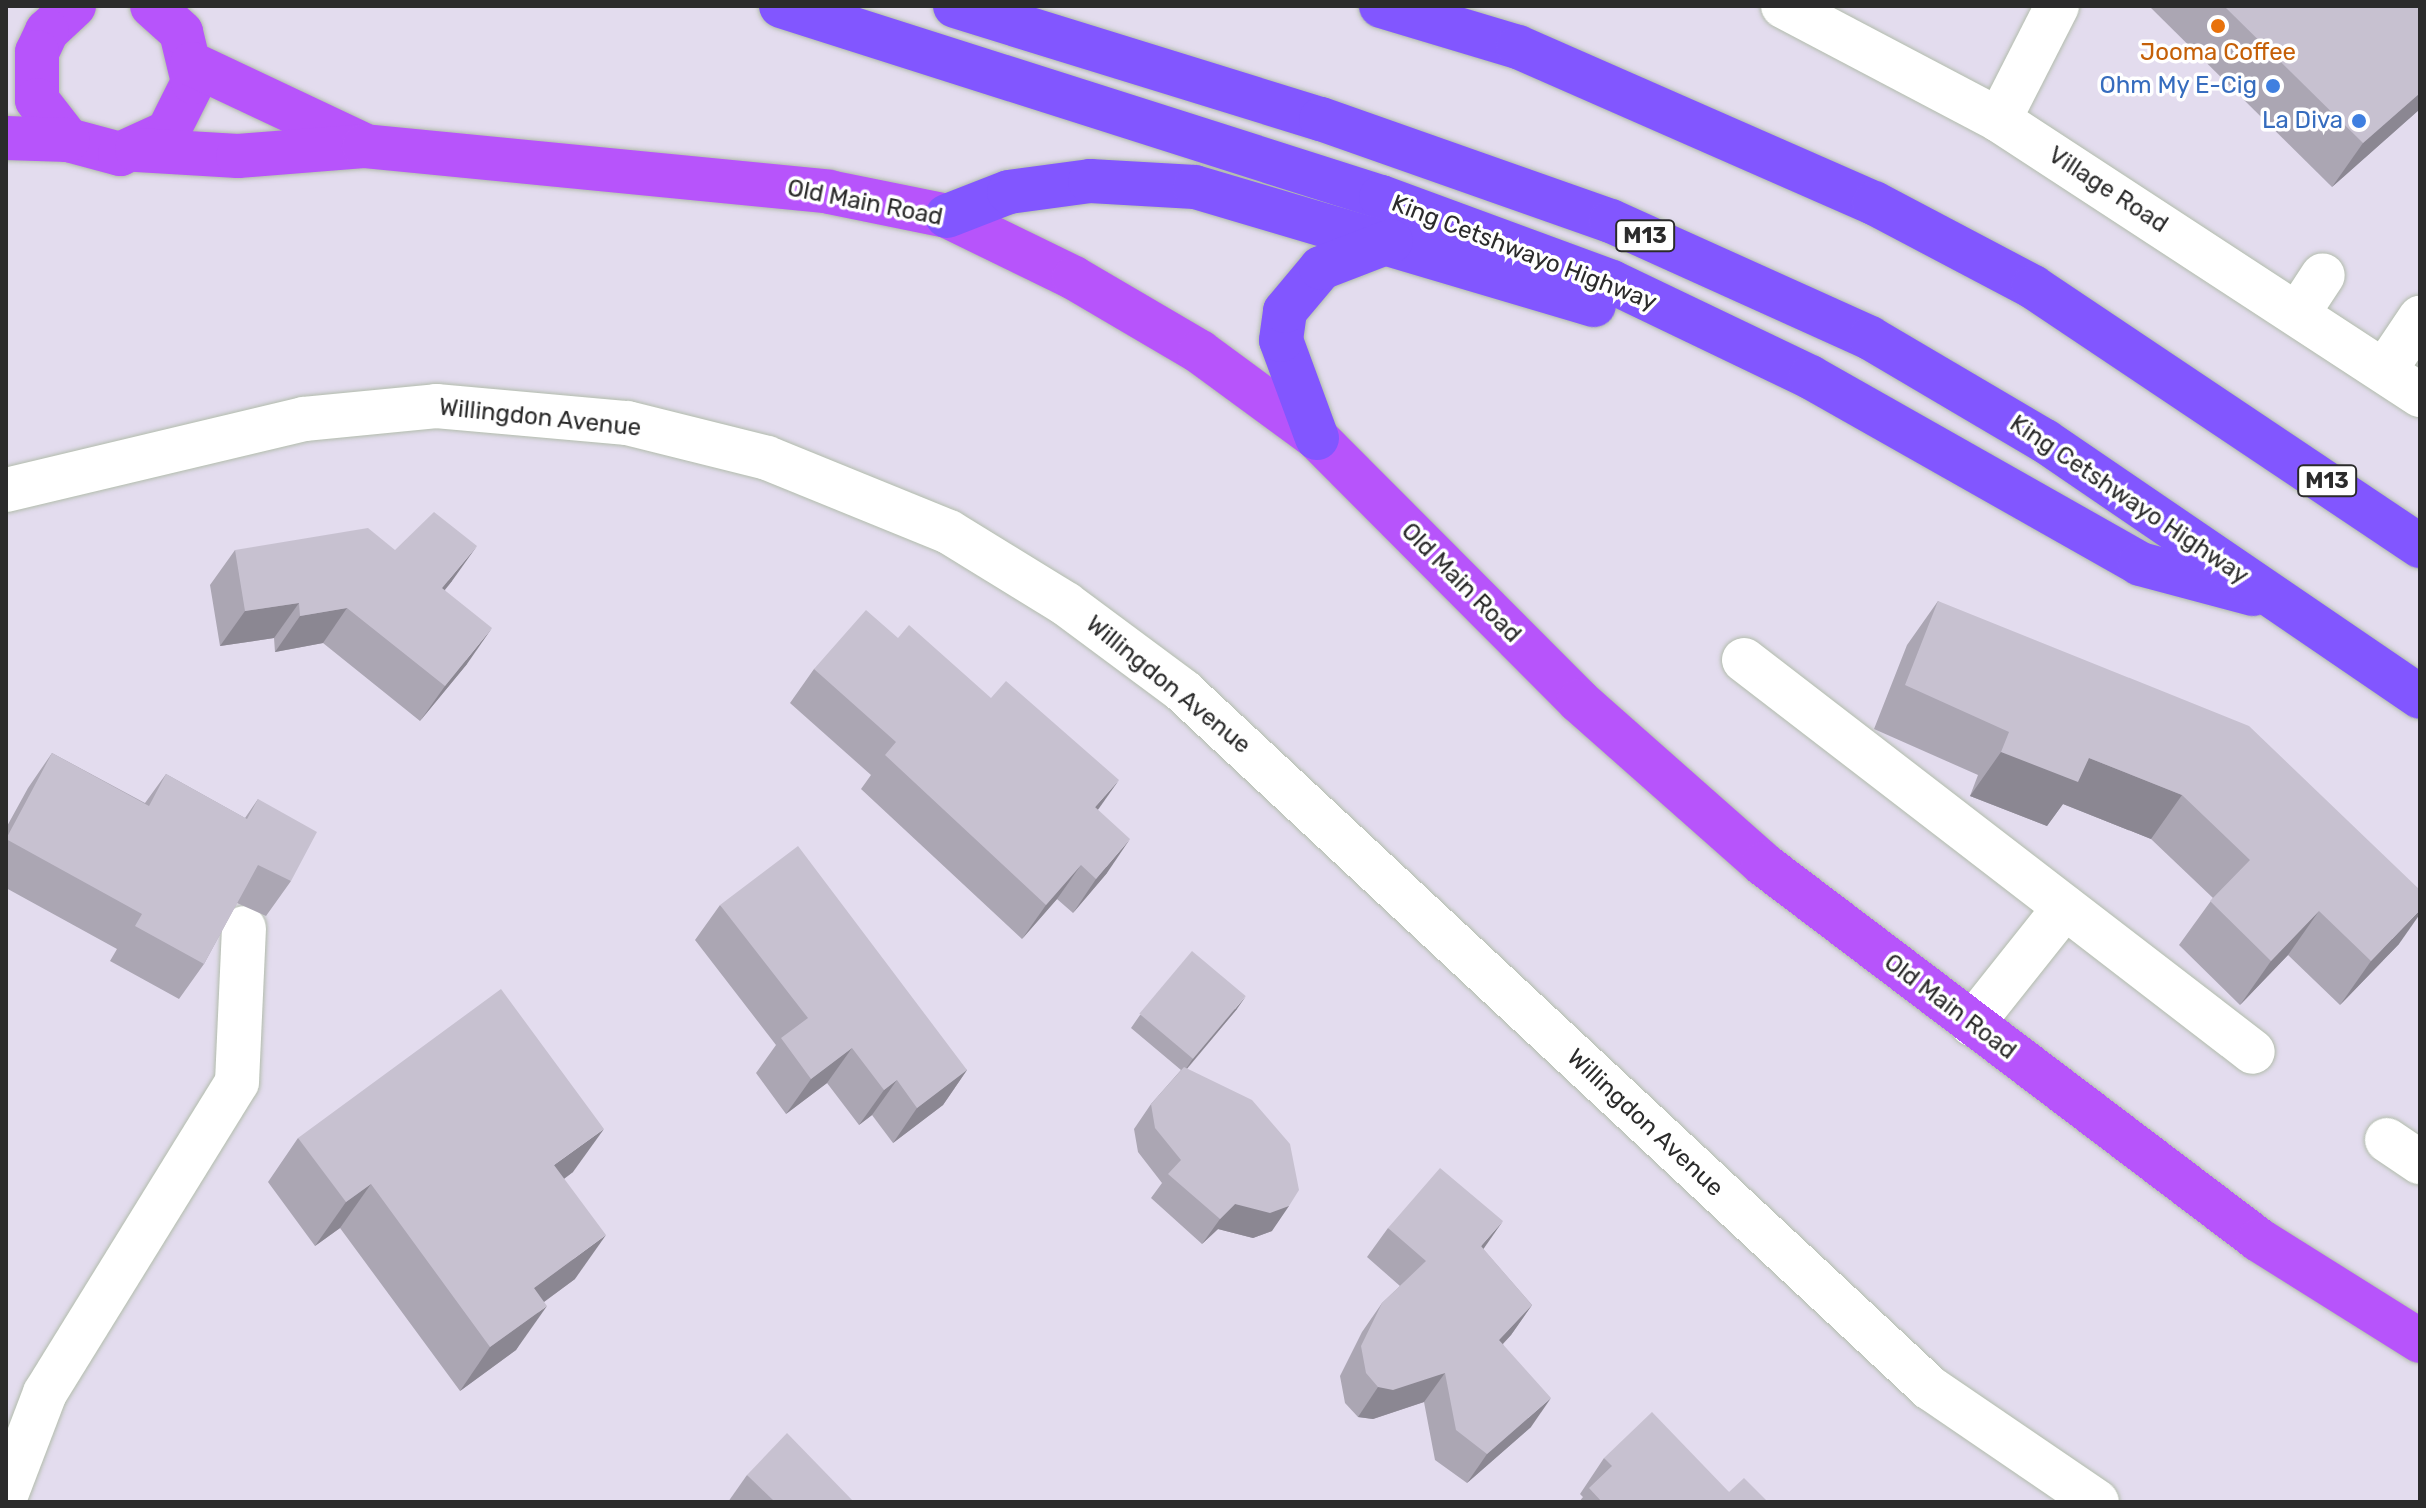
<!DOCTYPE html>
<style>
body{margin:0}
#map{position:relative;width:2426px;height:1508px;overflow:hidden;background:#e3dcee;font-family:Rubik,sans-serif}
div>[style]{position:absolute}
.roads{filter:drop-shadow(0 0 2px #b2bcac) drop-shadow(0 0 2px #b2bcac)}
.minor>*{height:44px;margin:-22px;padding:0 22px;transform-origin:22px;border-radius:22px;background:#fff}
.major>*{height:44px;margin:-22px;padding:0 22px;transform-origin:22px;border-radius:22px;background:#b754fb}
.highway>*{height:44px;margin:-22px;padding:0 22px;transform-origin:22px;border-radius:22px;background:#8256ff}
.wall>*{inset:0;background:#aba6b3}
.shaded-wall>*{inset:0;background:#8b8792}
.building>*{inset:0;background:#c7c1d0;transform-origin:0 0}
.dots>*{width:22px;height:22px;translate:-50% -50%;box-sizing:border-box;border:4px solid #fff;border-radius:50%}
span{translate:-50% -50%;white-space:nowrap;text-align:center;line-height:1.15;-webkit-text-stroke:7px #fff;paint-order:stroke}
.shield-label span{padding:2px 6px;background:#fff;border:2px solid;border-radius:6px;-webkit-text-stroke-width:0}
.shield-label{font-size:22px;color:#2b2b2b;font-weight:700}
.food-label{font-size:24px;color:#c56008}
.shop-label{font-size:24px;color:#366cbe}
.right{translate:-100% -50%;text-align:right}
.street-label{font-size:24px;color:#2b2b2b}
.frame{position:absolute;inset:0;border:8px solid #2b2b2b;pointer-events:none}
</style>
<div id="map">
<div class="roads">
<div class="minor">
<i style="left:1783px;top:6px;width:244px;rotate:27.8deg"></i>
<i style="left:1999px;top:120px;width:503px;rotate:33.15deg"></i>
<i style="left:1999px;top:120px;width:128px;rotate:-63deg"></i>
<i style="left:2298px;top:313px;width:45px;rotate:-56.7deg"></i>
<i style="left:2385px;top:370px;width:63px;rotate:-56.1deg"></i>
<i style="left:6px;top:490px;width:306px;rotate:-13.4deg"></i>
<i style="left:304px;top:419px;width:133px;rotate:-5.6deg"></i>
<i style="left:436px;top:406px;width:192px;rotate:5.1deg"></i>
<i style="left:627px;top:423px;width:144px;rotate:14deg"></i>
<i style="left:767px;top:458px;width:196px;rotate:22.1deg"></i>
<i style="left:949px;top:532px;width:137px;rotate:31.6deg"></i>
<i style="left:1066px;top:604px;width:146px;rotate:36.6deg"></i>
<i style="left:1183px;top:691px;width:1022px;rotate:43.02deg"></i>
<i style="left:1930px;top:1388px;width:202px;rotate:34.3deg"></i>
<i style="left:1744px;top:660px;width:642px;rotate:37.6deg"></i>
<i style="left:1972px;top:1024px;width:149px;rotate:-51.5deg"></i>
<i style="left:2387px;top:1140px;width:40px;rotate:34deg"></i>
<i style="left:6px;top:1495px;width:109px;rotate:-69.1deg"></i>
<i style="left:45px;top:1393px;width:365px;rotate:-58.3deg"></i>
<i style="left:237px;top:1082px;width:154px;rotate:-87.4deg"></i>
</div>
<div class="major">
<i style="left:74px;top:6px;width:37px;rotate:137deg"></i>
<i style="left:47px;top:31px;width:23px;rotate:115deg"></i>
<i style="left:37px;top:52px;width:48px;rotate:90deg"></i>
<i style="left:37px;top:100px;width:51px;rotate:52.2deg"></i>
<i style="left:68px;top:140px;width:54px;rotate:15.1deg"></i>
<i style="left:120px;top:154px;width:53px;rotate:-24.6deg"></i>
<i style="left:168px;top:132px;width:56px;rotate:-63.4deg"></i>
<i style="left:193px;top:82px;width:51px;rotate:-103.5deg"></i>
<i style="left:181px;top:32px;width:39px;rotate:-138deg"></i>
<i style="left:192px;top:64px;width:188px;rotate:25.2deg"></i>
<i style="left:6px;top:138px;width:62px;rotate:1.8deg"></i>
<i style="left:137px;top:150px;width:101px;rotate:3.4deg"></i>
<i style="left:238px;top:156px;width:126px;rotate:-4.5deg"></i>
<i style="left:364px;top:146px;width:467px;rotate:5.6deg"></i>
<i style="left:829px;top:192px;width:120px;rotate:11.5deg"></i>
<i style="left:947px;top:216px;width:141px;rotate:26deg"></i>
<i style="left:1074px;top:278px;width:146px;rotate:30.4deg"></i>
<i style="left:1200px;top:352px;width:145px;rotate:36.3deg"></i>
<i style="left:1317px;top:438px;width:371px;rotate:45.1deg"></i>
<i style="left:1579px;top:701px;width:246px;rotate:41.5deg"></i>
<i style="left:1763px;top:864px;width:622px;rotate:37.16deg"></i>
<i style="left:2259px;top:1240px;width:190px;rotate:32.1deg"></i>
</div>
<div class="highway">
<i style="left:781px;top:6px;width:630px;rotate:17.66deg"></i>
<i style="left:1381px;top:197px;width:246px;rotate:20.2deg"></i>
<i style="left:1612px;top:282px;width:220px;rotate:25.6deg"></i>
<i style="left:1810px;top:377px;width:379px;rotate:29.5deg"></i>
<i style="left:2140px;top:564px;width:117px;rotate:14.9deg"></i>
<i style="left:955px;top:6px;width:383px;rotate:17.2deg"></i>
<i style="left:1321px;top:119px;width:307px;rotate:19.4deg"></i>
<i style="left:1611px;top:221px;width:284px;rotate:24.3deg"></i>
<i style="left:1870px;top:338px;width:203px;rotate:30.5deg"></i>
<i style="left:2045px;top:441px;width:454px;rotate:34.3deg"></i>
<i style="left:1381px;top:6px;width:143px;rotate:16.7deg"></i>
<i style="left:1518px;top:47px;width:389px;rotate:23.7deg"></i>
<i style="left:1874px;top:203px;width:180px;rotate:27.8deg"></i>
<i style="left:2033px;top:287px;width:466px;rotate:33.8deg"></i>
<i style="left:947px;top:216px;width:66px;rotate:-21.2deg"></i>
<i style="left:1009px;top:192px;width:82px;rotate:-7.7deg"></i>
<i style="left:1090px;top:181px;width:105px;rotate:3.3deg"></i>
<i style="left:1195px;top:187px;width:416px;rotate:16.5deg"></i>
<i style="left:1317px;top:438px;width:104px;rotate:-110.2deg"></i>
<i style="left:1281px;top:340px;width:29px;rotate:-82deg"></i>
<i style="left:1285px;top:311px;width:56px;rotate:-50.1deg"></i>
<i style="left:1321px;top:268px;width:75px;rotate:-21.1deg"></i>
</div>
</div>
<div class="wall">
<i style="clip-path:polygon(2149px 6px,2420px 6px,2420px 109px,2332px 187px)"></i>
<i style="clip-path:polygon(235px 550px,452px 581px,445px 590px,467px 664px,420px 721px,323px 643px,275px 652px,274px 638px,220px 646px,210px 585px)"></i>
<i style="clip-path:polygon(1938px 601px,2399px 944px,2340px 1005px,2288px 955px,2240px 1005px,2179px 945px,2213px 898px,2151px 839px,2063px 804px,2047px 826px,1970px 796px,1978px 775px,1874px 729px,1907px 645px)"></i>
<i style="clip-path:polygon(898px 638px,1098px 810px,1107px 873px,1073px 913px,1057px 899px,1022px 939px,861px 789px,871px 775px,790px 703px,814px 669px)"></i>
<i style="clip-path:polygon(52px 753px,145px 803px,166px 774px,245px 818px,258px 799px,291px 881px,266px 916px,237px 903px,204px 964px,179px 999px,110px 961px,117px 949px,6px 888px,6px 828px,28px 788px)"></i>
<i style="clip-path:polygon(720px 905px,967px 1070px,943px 1105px,893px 1143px,872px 1115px,859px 1125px,827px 1083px,786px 1114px,756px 1073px,776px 1045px,695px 940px)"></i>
<i style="clip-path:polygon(1237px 1009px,1187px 1069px,1272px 1231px,1253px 1238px,1218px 1229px,1202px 1244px,1151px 1198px,1162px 1183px,1138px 1152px,1134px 1129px,1151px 1104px,1181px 1070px,1131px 1028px,1140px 1015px)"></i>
<i style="clip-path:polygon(298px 1138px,573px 1172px,564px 1179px,575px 1279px,544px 1302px,516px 1350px,460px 1391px,340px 1228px,315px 1246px,268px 1182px)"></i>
<i style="clip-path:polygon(1388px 1228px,1483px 1249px,1532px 1305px,1511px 1335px,1503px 1344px,1531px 1427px,1467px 1483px,1435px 1460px,1424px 1402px,1373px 1419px,1358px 1417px,1345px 1403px,1340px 1376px,1362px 1332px,1382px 1303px,1400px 1286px,1367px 1257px)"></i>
<i style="clip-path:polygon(1604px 1458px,1729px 1492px,1768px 1502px,1579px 1502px,1583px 1497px,1580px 1494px)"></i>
<i style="clip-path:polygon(747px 1475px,854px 1502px,728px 1502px)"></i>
</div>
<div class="shaded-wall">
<i style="clip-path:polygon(2420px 93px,2420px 109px,2332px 187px,2363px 143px)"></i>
<i style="clip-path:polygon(477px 546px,452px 581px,417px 623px,442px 588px)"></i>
<i style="clip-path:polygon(299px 603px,274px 638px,220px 646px,245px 611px)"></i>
<i style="clip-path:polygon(347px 608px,323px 643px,275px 652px,300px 616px)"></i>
<i style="clip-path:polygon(492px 628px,467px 664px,420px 721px,445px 686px)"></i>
<i style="clip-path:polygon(2001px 752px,2089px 758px,2182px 795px,2151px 839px,2063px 804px,2047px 826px,1970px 796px)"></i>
<i style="clip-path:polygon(1119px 780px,1095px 814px,1095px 807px)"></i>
<i style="clip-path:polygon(1130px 839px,1107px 873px,1073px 913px,1096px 879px)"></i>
<i style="clip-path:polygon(1081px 865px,1057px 899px,1022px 939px,1046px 905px)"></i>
<i style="clip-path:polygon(2420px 910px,2420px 914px,2399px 944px,2340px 1005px,2371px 961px)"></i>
<i style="clip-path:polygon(2319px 911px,2288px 955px,2240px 1005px,2271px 961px)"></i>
<i style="clip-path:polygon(1246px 996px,1237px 1009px,1183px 1073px,1192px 1060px)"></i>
<i style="clip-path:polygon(852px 1048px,827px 1083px,786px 1114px,811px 1079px)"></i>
<i style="clip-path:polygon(967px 1070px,943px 1105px,893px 1143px,917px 1108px)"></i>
<i style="clip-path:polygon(897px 1080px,872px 1115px,859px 1125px,884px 1090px)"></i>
<i style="clip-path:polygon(604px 1129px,573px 1172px,523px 1209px,554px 1165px)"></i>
<i style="clip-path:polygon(371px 1184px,340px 1228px,315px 1246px,346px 1202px)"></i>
<i style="clip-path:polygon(1235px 1204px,1289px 1206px,1272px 1231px,1253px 1238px,1218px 1229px,1202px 1244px,1220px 1219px)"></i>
<i style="clip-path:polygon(1503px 1221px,1482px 1251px,1481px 1246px)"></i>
<i style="clip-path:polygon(606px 1235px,575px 1279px,503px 1332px,534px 1288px)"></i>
<i style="clip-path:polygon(1532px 1305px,1511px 1335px,1478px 1370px,1499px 1340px)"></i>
<i style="clip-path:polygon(547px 1306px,516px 1350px,460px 1391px,490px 1347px)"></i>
<i style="clip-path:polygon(1445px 1373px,1424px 1402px,1373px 1419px,1358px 1417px,1378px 1387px)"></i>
<i style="clip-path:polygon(1551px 1398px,1531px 1427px,1467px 1483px,1487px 1454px)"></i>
</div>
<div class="building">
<i style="clip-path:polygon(2224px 6px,2420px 6px,2420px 93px,2363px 143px)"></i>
<i style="clip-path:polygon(434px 512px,477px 546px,442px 588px,492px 628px,445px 686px,347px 608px,300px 616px,299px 603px,245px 611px,235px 550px,368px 528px,395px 550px)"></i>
<i style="clip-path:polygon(1938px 601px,2249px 726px,2420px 890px,2420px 910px,2371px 961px,2319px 911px,2271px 961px,2210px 901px,2250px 860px,2182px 795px,2089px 758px,2078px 782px,2001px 752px,2009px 732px,1905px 685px)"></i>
<i style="clip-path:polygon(866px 610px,898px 638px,909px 625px,991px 698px,1006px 681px,1119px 780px,1095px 807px,1130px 839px,1096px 879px,1081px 865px,1046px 905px,885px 755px,896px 742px,814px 669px)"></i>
<i style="clip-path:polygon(52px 753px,149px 806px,166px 774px,247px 819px,258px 799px,317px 832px,291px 881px,258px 865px,204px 964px,135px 926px,142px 914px,6px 839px)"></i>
<i style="clip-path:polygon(798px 846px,967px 1070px,917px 1108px,897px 1080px,884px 1090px,852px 1048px,811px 1079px,781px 1038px,808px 1018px,720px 905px)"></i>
<i style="left:1192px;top:951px;width:70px;height:82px;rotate:40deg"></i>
<i style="clip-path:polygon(501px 989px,604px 1129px,554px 1165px,606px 1235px,534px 1288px,547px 1306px,490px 1347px,371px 1184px,346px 1202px,298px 1138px)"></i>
<i style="clip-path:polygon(1184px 1067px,1252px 1100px,1290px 1144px,1299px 1190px,1289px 1206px,1270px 1213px,1235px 1204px,1220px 1219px,1168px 1174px,1181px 1160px,1155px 1128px,1151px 1104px)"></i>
<i style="clip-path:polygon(1440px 1168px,1503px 1221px,1481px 1246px,1532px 1305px,1499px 1340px,1551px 1398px,1487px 1454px,1456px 1430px,1445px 1373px,1393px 1390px,1378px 1387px,1366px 1373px,1361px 1346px,1382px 1303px,1426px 1261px,1388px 1228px)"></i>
<i style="clip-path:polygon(1652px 1412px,1729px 1492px,1744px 1478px,1768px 1502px,1602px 1502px,1589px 1488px,1612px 1466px,1604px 1458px)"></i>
<i style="clip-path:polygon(787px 1433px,854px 1502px,775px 1502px,747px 1475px)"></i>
</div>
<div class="dots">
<i style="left:2218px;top:26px;background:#e8710a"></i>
<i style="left:2273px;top:86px;background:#3f7fe0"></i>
<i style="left:2359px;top:121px;background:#3f7fe0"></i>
</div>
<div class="shield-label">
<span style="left:1645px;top:236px">M13</span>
<span style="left:2327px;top:481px">M13</span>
</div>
<div class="food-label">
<span style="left:2218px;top:53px">Jooma Coffee</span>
</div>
<div class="shop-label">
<span class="right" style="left:2257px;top:86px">Ohm My E-Cig</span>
<span class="right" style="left:2343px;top:121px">La Diva</span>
</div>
<div class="street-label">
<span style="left:2108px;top:190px;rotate:33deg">Village Road</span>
<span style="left:865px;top:203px;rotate:11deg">Old Main Road</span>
<span style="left:1524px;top:253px;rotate:21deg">King Cetshwayo Highway</span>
<span style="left:540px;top:418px;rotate:6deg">Willingdon Avenue</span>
<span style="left:2129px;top:500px;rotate:34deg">King Cetshwayo Highway</span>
<span style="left:1461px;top:583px;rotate:45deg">Old Main Road</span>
<span style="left:1168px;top:685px;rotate:39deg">Willingdon Avenue</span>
<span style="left:1950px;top:1007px;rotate:37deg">Old Main Road</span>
<span style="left:1645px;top:1123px;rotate:43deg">Willingdon Avenue</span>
</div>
<div class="frame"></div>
</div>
